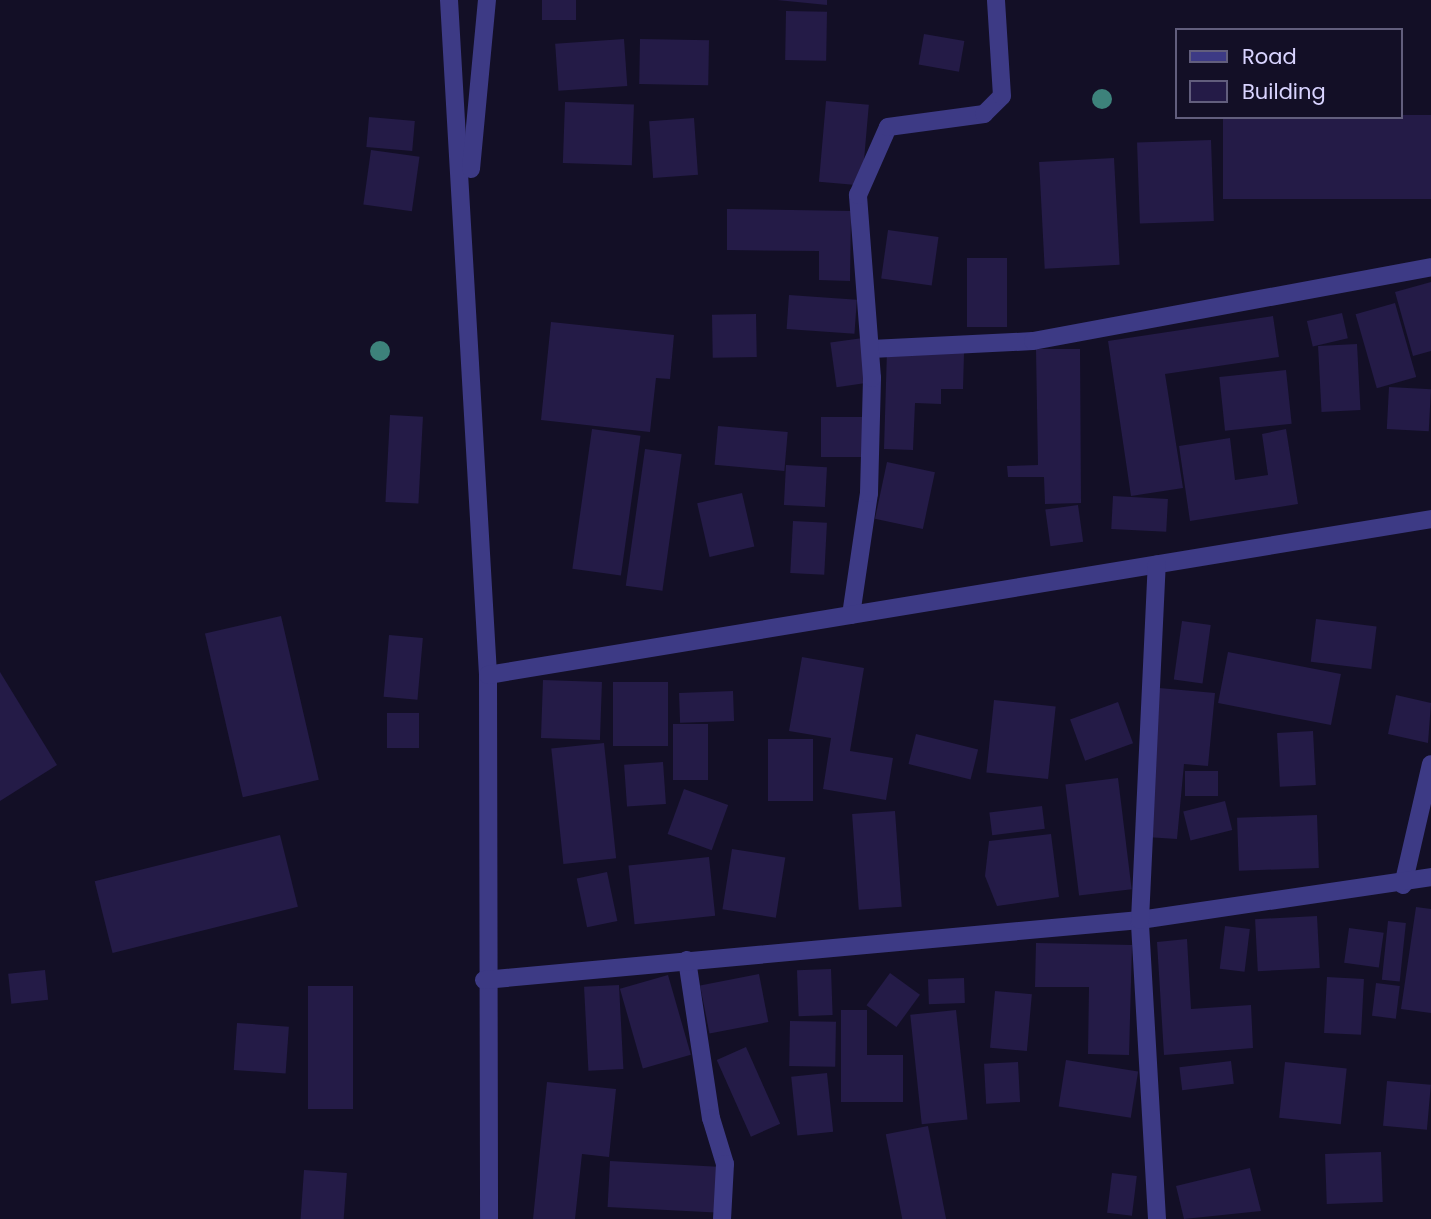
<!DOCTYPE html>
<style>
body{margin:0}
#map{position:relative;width:1431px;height:1219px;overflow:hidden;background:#130f26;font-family:Poppins,sans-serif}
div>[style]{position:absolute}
.building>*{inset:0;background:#241b47;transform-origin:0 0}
.minor>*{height:18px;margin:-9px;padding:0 9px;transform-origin:9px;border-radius:9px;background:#3d3a85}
.trees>*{width:20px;height:20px;margin:-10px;border-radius:50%;background:#3d827b}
span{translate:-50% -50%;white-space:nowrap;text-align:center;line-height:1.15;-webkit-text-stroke:5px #130f26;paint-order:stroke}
.legend{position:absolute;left:1175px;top:28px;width:228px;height:91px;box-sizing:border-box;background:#130f26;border:2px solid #625e7d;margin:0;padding:9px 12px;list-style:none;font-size:21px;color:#d9d4ff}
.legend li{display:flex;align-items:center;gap:14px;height:35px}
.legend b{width:35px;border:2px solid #625e7d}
</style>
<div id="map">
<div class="building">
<i style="left:542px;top:0;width:34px;height:20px"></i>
<i style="clip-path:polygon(777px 0,827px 0,827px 5px)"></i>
<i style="left:786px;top:11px;width:41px;height:49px;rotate:1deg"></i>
<i style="left:924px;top:34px;width:41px;height:31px;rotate:10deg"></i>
<i style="left:624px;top:39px;width:47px;height:69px;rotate:86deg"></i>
<i style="left:640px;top:39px;width:69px;height:45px;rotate:1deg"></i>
<i style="left:826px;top:101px;width:43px;height:81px;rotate:5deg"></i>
<i style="left:565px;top:102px;width:69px;height:61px;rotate:2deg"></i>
<i style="left:1431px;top:115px;width:84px;height:208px;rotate:90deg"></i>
<i style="left:369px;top:117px;width:46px;height:30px;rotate:5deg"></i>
<i style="left:694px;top:118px;width:57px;height:45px;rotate:86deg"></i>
<i style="left:1211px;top:140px;width:81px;height:74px;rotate:88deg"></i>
<i style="left:371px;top:150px;width:49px;height:55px;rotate:8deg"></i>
<i style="left:1114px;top:158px;width:107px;height:75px;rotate:87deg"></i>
<i style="clip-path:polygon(727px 209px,851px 211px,850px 281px,819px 280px,819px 251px,727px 250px)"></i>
<i style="left:888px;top:230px;width:51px;height:49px;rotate:8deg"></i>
<i style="left:1007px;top:258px;width:69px;height:40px;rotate:90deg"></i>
<i style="clip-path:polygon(1431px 282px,1431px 351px,1413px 356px,1395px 292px)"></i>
<i style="left:789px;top:295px;width:68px;height:34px;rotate:4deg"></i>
<i style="left:1395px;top:303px;width:77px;height:41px;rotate:74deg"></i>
<i style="left:1342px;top:313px;width:26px;height:36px;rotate:77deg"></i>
<i style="left:756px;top:314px;width:43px;height:44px;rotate:89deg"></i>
<i style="clip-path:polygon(1273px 316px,1279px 357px,1165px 374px,1183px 488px,1131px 496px,1108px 341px)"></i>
<i style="clip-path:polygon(551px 322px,674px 335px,670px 379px,656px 378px,650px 432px,541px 420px)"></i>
<i style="left:863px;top:338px;width:45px;height:33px;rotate:82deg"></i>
<i style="left:1357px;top:344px;width:66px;height:39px;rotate:87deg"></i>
<i style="clip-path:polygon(1036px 349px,1080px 349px,1081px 503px,1045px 504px,1044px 477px,1008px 477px,1007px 466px,1038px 465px)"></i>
<i style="clip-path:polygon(887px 350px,964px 353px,963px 389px,941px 389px,941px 404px,915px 403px,913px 450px,884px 449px)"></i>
<i style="left:1286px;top:370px;width:54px;height:67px;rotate:84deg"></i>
<i style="left:1389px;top:387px;width:42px;height:42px;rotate:3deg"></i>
<i style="left:390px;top:415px;width:33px;height:87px;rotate:3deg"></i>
<i style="left:865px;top:417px;width:40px;height:44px;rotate:90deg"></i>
<i style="left:718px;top:426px;width:70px;height:39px;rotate:5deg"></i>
<i style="left:592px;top:429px;width:49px;height:141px;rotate:8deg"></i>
<i style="clip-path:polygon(1286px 429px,1298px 504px,1190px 521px,1179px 446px,1230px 438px,1235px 480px,1268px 475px,1262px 434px)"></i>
<i style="left:645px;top:449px;width:37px;height:138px;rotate:8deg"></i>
<i style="left:887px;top:462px;width:49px;height:58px;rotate:12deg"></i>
<i style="left:786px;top:465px;width:41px;height:40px;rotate:3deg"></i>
<i style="left:742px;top:493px;width:55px;height:46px;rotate:77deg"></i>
<i style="left:1113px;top:496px;width:55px;height:33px;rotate:3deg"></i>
<i style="left:1078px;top:505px;width:37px;height:33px;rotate:82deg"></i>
<i style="left:793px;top:521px;width:34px;height:52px;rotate:3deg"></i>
<i style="left:281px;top:616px;width:168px;height:78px;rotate:77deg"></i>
<i style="left:1316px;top:619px;width:61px;height:43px;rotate:7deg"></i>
<i style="left:1182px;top:621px;width:29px;height:59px;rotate:8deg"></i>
<i style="left:389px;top:635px;width:34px;height:62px;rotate:5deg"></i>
<i style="left:1228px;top:652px;width:115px;height:52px;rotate:11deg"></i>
<i style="clip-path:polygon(802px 657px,864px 668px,850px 751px,893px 758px,886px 800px,823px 789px,831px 738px,789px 731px)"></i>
<i style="clip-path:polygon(0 672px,57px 765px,0 801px)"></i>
<i style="left:543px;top:680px;width:59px;height:58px;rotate:2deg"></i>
<i style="left:613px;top:682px;width:55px;height:64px"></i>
<i style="clip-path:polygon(1159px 688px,1215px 693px,1208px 766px,1184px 764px,1177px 839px,1146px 837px)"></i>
<i style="left:733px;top:691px;width:30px;height:54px;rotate:88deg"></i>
<i style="clip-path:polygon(1396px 695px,1431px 703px,1428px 743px,1388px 734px)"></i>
<i style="left:994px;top:700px;width:62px;height:73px;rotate:6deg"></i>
<i style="left:1118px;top:702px;width:44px;height:51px;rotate:70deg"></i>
<i style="left:387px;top:713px;width:32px;height:35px"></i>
<i style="left:673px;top:724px;width:35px;height:56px"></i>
<i style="left:1313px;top:731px;width:54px;height:36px;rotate:87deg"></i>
<i style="left:916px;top:734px;width:64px;height:31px;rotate:14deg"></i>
<i style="left:768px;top:739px;width:45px;height:62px"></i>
<i style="left:604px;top:743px;width:116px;height:53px;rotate:84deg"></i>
<i style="left:663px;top:762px;width:42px;height:39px;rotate:86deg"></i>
<i style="left:1185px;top:771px;width:33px;height:25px"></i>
<i style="left:1118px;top:778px;width:112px;height:53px;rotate:83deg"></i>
<i style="left:684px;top:789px;width:47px;height:48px;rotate:20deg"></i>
<i style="left:1225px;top:801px;width:30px;height:43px;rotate:76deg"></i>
<i style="left:1042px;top:806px;width:23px;height:53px;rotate:83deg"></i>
<i style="left:895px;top:811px;width:96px;height:43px;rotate:86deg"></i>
<i style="left:1317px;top:815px;width:53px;height:80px;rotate:88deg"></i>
<i style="clip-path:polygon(1051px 834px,1059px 897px,997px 906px,985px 876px,989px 841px)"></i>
<i style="left:280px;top:835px;width:74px;height:191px;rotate:76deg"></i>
<i style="left:732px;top:849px;width:54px;height:61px;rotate:9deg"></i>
<i style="left:709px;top:857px;width:59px;height:81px;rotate:84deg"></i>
<i style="left:607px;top:872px;width:50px;height:31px;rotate:78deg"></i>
<i style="clip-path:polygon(1416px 907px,1431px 909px,1431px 1013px,1401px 1009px)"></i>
<i style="left:1317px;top:916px;width:52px;height:62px;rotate:87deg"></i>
<i style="left:1388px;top:921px;width:18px;height:59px;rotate:6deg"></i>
<i style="left:1225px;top:926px;width:25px;height:43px;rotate:7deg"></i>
<i style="left:1349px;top:928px;width:35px;height:35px;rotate:8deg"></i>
<i style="clip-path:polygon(1187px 939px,1191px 1009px,1251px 1005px,1253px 1048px,1164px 1055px,1157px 942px)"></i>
<i style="clip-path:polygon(1036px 943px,1132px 945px,1129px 1055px,1088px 1054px,1089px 987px,1035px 987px)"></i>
<i style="left:831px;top:969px;width:46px;height:34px;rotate:88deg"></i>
<i style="left:45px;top:970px;width:30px;height:37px;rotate:84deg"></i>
<i style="left:890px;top:973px;width:37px;height:40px;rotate:36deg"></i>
<i style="left:759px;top:974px;width:49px;height:60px;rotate:79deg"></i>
<i style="left:668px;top:975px;width:83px;height:50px;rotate:74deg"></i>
<i style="left:1327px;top:977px;width:37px;height:56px;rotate:3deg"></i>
<i style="left:964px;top:978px;width:25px;height:36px;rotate:88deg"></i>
<i style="left:1376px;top:983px;width:24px;height:33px;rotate:7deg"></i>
<i style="left:619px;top:985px;width:84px;height:35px;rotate:87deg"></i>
<i style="left:308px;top:986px;width:45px;height:123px"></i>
<i style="left:995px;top:991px;width:37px;height:57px;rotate:5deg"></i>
<i style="clip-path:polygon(841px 1010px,867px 1010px,867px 1055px,903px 1055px,903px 1102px,841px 1102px)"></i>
<i style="left:956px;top:1010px;width:110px;height:46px;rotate:84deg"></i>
<i style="left:790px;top:1021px;width:46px;height:45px;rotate:1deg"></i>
<i style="left:237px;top:1023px;width:52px;height:47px;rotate:4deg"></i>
<i style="left:746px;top:1047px;width:84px;height:32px;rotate:66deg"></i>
<i style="left:1066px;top:1060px;width:73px;height:47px;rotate:9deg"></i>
<i style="left:1231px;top:1061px;width:23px;height:52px;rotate:83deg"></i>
<i style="left:1018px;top:1062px;width:40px;height:34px;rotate:87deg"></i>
<i style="left:1285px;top:1062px;width:62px;height:56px;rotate:6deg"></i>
<i style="left:827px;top:1073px;width:59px;height:36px;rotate:84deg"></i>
<i style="left:1387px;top:1081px;width:44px;height:45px;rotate:5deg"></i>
<i style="clip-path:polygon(547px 1082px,616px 1089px,609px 1157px,582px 1154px,575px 1219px,533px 1219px)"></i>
<i style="left:928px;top:1126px;width:95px;height:43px;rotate:79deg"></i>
<i style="left:1381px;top:1152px;width:50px;height:56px;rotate:88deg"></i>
<i style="left:610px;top:1161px;width:108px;height:46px;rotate:3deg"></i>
<i style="clip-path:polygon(1250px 1168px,1261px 1211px,1184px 1219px,1176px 1186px)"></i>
<i style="left:304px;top:1170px;width:43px;height:49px;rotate:4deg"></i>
<i style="left:1112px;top:1173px;width:25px;height:40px;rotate:7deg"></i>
</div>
<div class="minor">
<i style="left:449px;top:0;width:676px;rotate:86.69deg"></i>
<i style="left:488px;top:675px;width:544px;rotate:89.89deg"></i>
<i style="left:471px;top:169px;width:170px;rotate:-84.6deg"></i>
<i style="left:871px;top:349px;width:162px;rotate:-2.8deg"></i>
<i style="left:1033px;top:341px;width:405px;rotate:-10.5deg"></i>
<i style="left:851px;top:615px;width:123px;rotate:-81.6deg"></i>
<i style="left:869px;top:493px;width:115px;rotate:-88.5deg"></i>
<i style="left:872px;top:378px;width:184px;rotate:-94.4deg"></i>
<i style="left:858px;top:195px;width:74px;rotate:-66.2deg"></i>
<i style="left:888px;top:127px;width:97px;rotate:-7.7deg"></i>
<i style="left:984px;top:114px;width:25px;rotate:-45deg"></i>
<i style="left:1002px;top:96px;width:96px;rotate:-93.6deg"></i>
<i style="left:488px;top:675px;width:956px;rotate:-9.39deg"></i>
<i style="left:1403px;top:885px;width:124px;rotate:-77deg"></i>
<i style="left:687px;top:960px;width:160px;rotate:81.4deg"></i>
<i style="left:711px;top:1118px;width:48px;rotate:73.1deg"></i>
<i style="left:725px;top:1164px;width:55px;rotate:93.1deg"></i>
<i style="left:484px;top:980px;width:659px;rotate:-5.23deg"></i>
<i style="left:1140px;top:920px;width:294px;rotate:-8.4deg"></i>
<i style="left:1157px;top:1219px;width:299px;rotate:-93.3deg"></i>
<i style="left:1140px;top:920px;width:356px;rotate:-87.3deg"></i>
</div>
<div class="trees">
<i style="left:1102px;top:99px"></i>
<i style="left:380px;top:351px"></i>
</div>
<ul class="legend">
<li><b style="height:9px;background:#3d3a85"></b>Road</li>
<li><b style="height:19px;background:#241b47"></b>Building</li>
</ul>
</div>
